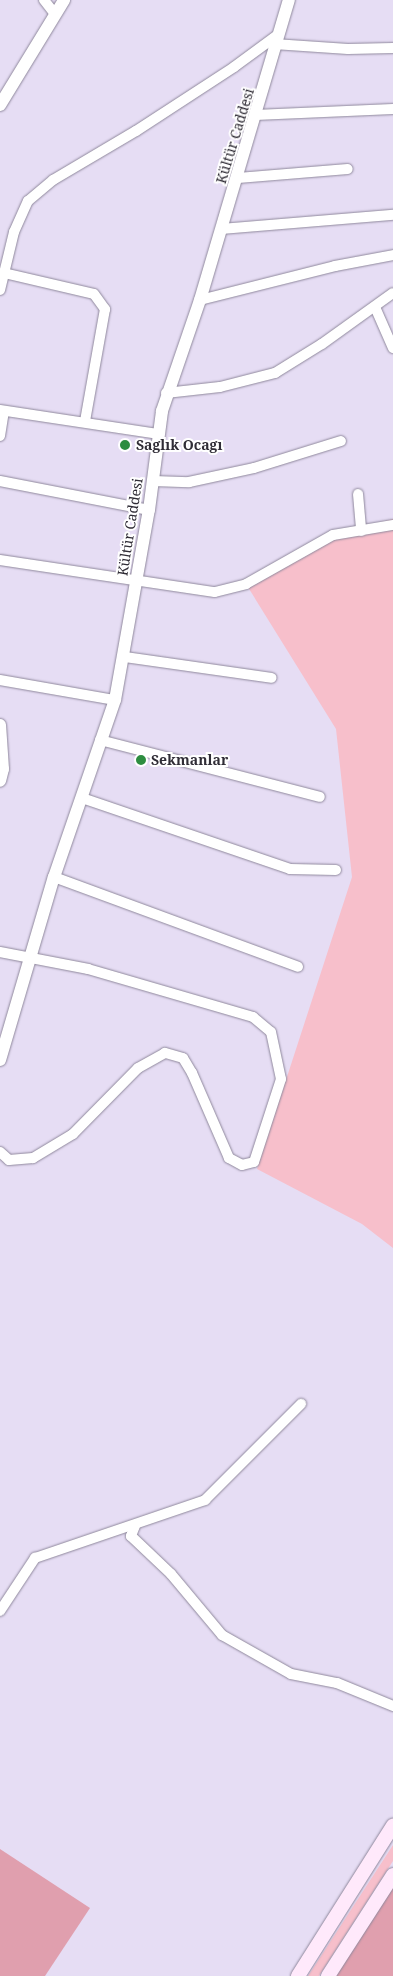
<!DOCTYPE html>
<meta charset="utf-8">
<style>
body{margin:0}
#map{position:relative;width:393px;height:1976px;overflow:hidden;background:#e6ddf4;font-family:"Noto Serif",serif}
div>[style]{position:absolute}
.green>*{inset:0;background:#f7bfcb}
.forest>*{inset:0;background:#e09fae}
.roads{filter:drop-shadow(0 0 1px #8f889c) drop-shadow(0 0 1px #8f889c)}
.minor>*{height:10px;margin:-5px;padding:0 5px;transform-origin:5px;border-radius:5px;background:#fff}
.tertiary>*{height:12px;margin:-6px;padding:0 6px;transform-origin:6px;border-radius:6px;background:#fff}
.secondary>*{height:14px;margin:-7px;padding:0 7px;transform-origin:7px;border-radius:7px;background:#ffe9fb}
.dots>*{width:14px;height:14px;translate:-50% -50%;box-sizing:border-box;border:2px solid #fff;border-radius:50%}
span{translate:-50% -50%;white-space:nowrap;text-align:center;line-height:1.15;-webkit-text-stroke:4px #fff;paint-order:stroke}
.street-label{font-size:14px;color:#302d36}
.poi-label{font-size:14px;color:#302d36;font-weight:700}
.left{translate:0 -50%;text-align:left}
</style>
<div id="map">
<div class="green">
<i style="clip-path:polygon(393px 519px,393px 1248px,362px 1224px,257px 1169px,352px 877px,336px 729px,246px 584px,333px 535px)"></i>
<i style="clip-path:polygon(393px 1845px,393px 1861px,319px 1976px,308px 1976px)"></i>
</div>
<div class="forest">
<i style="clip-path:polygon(0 1849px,90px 1908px,45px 1976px,0 1976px)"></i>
<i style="clip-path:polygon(393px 1878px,393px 1976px,328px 1976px)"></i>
</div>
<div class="roads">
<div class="minor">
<i style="left:44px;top:0;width:18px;rotate:52deg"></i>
<i style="left:274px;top:44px;width:74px;rotate:3.9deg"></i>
<i style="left:348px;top:49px;width:45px;rotate:-1.3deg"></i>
<i style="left:255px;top:115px;width:138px;rotate:-2.5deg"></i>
<i style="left:238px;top:178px;width:110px;rotate:-4.7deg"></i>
<i style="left:221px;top:229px;width:173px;rotate:-4.7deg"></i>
<i style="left:4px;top:273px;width:92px;rotate:13.1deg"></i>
<i style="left:94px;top:294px;width:19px;rotate:54deg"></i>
<i style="left:105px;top:309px;width:114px;rotate:100.1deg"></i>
<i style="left:0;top:290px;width:60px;rotate:-76.4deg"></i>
<i style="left:14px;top:232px;width:34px;rotate:-66deg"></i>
<i style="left:28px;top:201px;width:33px;rotate:-40deg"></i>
<i style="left:53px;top:180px;width:96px;rotate:-30.6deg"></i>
<i style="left:136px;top:131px;width:117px;rotate:-33.1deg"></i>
<i style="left:234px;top:67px;width:56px;rotate:-36.3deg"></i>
<i style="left:200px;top:300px;width:139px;rotate:-14.1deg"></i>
<i style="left:335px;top:266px;width:59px;rotate:-10.7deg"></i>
<i style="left:375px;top:307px;width:45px;rotate:66.3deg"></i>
<i style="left:166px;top:393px;width:54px;rotate:-6.3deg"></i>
<i style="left:220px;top:387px;width:57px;rotate:-14.3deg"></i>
<i style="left:275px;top:373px;width:55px;rotate:-31.7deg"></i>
<i style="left:322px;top:344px;width:87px;rotate:-35.7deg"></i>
<i style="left:0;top:410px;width:161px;rotate:8.6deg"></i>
<i style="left:0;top:436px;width:25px;rotate:-81deg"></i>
<i style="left:0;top:481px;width:152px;rotate:11deg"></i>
<i style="left:153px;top:481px;width:36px;rotate:2deg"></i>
<i style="left:189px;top:482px;width:66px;rotate:-12.2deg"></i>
<i style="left:254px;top:468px;width:91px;rotate:-17.2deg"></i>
<i style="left:358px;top:494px;width:37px;rotate:85deg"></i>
<i style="left:0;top:560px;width:217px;rotate:8.5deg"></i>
<i style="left:215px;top:592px;width:32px;rotate:-14deg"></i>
<i style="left:246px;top:584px;width:100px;rotate:-29.4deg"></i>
<i style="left:333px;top:535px;width:61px;rotate:-9.5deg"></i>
<i style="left:125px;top:657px;width:148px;rotate:8.1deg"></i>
<i style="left:0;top:680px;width:117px;rotate:9.9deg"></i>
<i style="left:100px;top:740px;width:227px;rotate:14.5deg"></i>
<i style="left:82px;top:798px;width:220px;rotate:18.8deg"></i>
<i style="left:290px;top:869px;width:46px;rotate:1.2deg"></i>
<i style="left:54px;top:877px;width:260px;rotate:20.2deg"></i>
<i style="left:0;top:952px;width:90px;rotate:10.9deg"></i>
<i style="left:88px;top:969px;width:172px;rotate:16.2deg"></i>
<i style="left:253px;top:1017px;width:23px;rotate:40deg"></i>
<i style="left:271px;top:1032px;width:48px;rotate:78deg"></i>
<i style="left:281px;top:1079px;width:87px;rotate:108deg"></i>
<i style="left:254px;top:1162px;width:12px;rotate:166deg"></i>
<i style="left:242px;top:1165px;width:15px;rotate:-152deg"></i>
<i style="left:229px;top:1158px;width:93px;rotate:-113.5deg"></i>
<i style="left:192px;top:1073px;width:17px;rotate:-121deg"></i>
<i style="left:183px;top:1058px;width:19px;rotate:-164deg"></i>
<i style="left:165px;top:1053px;width:31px;rotate:151deg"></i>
<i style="left:138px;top:1068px;width:93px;rotate:134.6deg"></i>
<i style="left:73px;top:1134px;width:47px;rotate:149deg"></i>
<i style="left:33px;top:1158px;width:24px;rotate:175deg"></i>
<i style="left:9px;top:1160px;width:12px;rotate:-138deg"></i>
<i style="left:135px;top:1526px;width:11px;rotate:112deg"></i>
<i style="left:131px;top:1536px;width:55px;rotate:43.5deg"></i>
<i style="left:171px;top:1574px;width:80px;rotate:50.1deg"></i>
<i style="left:222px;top:1635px;width:79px;rotate:29.5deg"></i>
<i style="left:291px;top:1674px;width:47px;rotate:11.1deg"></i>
<i style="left:337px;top:1683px;width:61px;rotate:22.3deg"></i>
<i style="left:0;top:1611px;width:64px;rotate:-56.6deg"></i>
<i style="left:35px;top:1558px;width:180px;rotate:-18.8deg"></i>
<i style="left:205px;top:1500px;width:136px;rotate:-45deg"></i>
</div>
<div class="tertiary">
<i style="left:0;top:105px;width:123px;rotate:-58.6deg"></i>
<i style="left:0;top:725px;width:44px;rotate:86.1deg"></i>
<i style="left:3px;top:769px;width:12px;rotate:104deg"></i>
<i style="left:0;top:1060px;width:191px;rotate:-73.6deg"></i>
<i style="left:54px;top:877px;width:187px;rotate:-71deg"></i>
<i style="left:115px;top:700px;width:193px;rotate:-79.9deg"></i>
<i style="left:149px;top:510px;width:100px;rotate:-82.5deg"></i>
<i style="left:162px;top:411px;width:117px;rotate:-71.1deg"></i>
<i style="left:200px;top:300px;width:313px;rotate:-73.5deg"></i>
</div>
<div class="secondary">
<i style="left:298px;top:1976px;width:178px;rotate:-57.7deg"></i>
<i style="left:328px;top:1976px;width:120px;rotate:-57.2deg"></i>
</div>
</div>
<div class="dots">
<i style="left:125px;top:445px;background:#2d8d40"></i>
<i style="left:141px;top:760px;background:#2d8d40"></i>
</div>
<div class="street-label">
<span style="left:235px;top:136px;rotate:-73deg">Kültür Caddesi</span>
<span style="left:130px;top:527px;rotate:-81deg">Kültür Caddesi</span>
</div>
<div class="poi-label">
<span class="left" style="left:136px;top:445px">Saglık Ocagı</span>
<span class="left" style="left:151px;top:760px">Sekmanlar</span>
</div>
</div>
